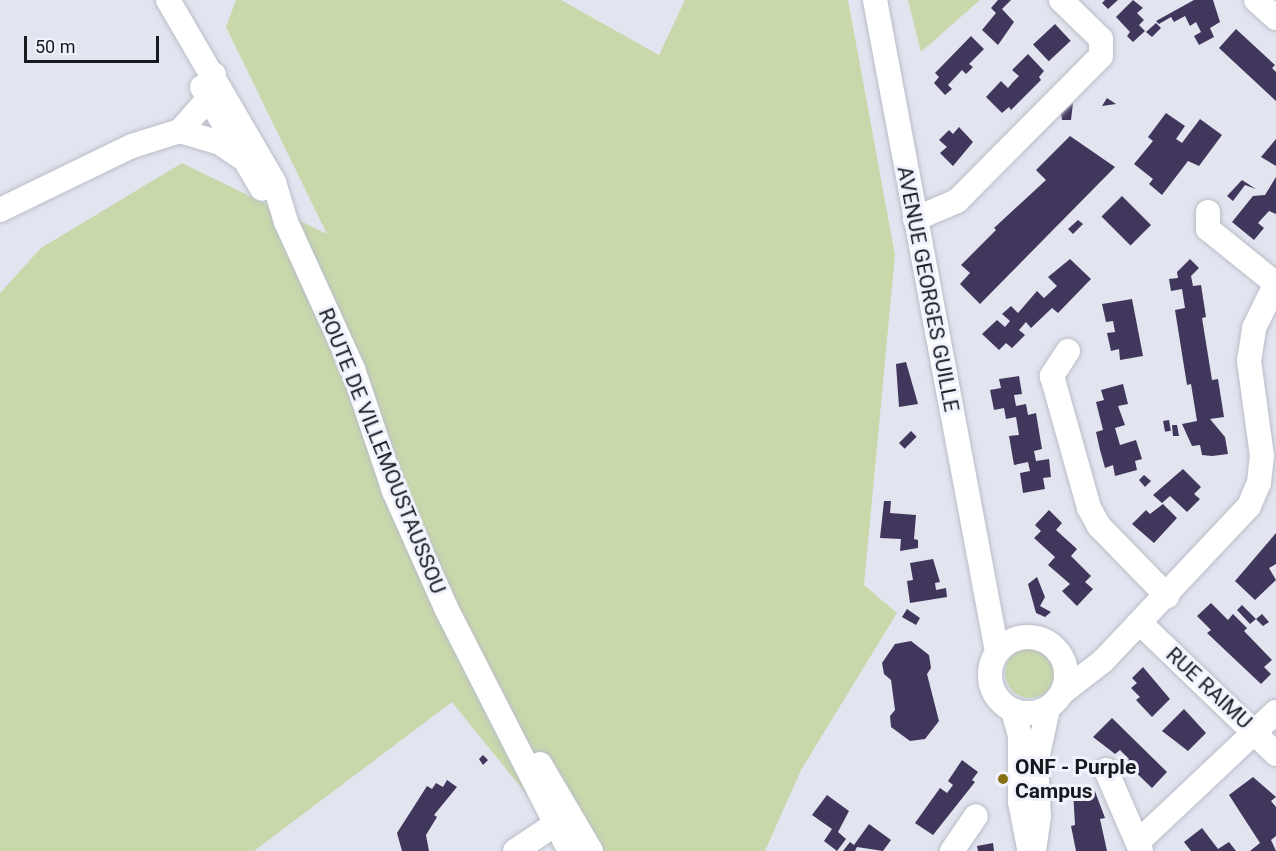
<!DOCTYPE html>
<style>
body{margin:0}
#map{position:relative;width:1276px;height:851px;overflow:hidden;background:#e2e5f0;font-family:Roboto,sans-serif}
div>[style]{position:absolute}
.green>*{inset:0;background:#c8d8ab}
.round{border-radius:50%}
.building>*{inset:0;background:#41365b;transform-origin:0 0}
.roads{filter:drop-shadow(0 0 2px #babdc7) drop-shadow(0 0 2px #babdc7)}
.minor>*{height:24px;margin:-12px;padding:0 12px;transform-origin:12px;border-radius:12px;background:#fff}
.minor>.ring{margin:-12px;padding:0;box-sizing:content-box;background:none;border:24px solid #fff;border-radius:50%}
.dots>*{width:16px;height:16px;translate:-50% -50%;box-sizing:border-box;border:3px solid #f0f3fd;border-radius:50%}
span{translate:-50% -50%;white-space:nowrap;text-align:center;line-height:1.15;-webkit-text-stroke:6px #f0f3fd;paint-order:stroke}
.street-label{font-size:21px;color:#18191d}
.poi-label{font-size:21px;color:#18191d;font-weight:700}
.left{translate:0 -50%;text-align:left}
.scale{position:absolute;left:24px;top:36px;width:135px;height:27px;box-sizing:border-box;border:3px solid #18191d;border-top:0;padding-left:8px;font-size:18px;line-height:21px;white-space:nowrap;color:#18191d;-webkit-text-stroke:4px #f0f3fd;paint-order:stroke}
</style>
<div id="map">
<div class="green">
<i style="clip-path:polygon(236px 0,561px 0,659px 55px,685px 0,848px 0,895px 255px,864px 585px,897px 613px,801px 770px,765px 851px,572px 851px,452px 702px,254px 851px,0 851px,0 293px,41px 248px,182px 163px,327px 234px,226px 27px)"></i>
<i style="clip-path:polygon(908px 0,980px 0,921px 52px)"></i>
<i class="round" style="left:1005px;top:648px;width:50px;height:50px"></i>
</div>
<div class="building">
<i style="clip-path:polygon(998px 0,1011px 0,1002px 9px,1014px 22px,998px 45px,982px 30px,996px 13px,991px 8px)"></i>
<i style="clip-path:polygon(1105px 0,1118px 0,1108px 9px,1102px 3px)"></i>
<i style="clip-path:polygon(1133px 0,1143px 8px,1137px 13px,1144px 20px,1139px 25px,1145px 31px,1133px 42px,1127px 36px,1130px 32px,1116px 17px)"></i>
<i style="clip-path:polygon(1194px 0,1213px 0,1220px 22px,1210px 28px,1214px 37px,1199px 45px,1194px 36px,1201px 32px,1196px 22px,1190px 26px,1185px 16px,1174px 22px,1171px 17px,1159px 24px,1156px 21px)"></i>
<i style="clip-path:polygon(1156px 23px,1161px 28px,1152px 37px,1146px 32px)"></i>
<i style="left:1055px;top:24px;width:23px;height:30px;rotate:47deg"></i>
<i style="clip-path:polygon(1236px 29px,1275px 65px,1272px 68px,1276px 72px,1276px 101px,1219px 48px)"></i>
<i style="clip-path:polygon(971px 36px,984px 49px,969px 64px,973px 67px,966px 74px,962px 70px,948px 85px,952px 89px,945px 95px,934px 83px,939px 77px,935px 73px)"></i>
<i style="clip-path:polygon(1028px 54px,1044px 71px,1039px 77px,1041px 80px,1011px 110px,1009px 107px,1002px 113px,986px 97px,1001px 81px,1008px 88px,1013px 82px,1019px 76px,1012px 70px)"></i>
<i style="clip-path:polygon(1107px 98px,1116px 104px,1102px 106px)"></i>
<i style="clip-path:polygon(1073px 103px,1071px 120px,1062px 120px,1061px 114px)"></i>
<i style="clip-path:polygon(1166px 113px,1185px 126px,1176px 139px,1182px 143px,1200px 119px,1222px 135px,1199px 166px,1188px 161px,1162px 195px,1149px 184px,1153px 179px,1134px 164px,1153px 141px,1148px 137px)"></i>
<i style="clip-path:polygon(959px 127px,973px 142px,953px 166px,940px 153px,947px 147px,939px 140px,949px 130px,953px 134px)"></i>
<i style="clip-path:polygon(1070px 136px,1115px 167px,980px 304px,960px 284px,970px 273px,961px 265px,996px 230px,994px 228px,1046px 180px,1036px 170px)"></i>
<i style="clip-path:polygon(1276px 139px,1276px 166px,1261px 157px)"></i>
<i style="clip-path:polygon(1276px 177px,1276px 214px,1269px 211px,1258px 223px,1264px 228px,1254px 240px,1232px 222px,1253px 196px,1265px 195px)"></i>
<i style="clip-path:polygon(1242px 180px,1256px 189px,1245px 185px,1233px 201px,1227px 196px)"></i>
<i style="left:1122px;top:196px;width:41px;height:29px;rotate:45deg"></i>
<i style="clip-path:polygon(1078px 220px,1083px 224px,1073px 234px,1068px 229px)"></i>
<i style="clip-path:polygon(1070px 259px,1091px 279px,1058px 313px,1052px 308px,1031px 328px,1026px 322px,1019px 330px,1025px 335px,1012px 348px,1006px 343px,999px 350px,982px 334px,997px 320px,1005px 327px,1010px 321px,1002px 314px,1011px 306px,1018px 313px,1037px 291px,1044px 298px,1057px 286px,1048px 277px)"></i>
<i style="clip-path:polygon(1190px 259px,1199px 268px,1191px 276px,1193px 286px,1201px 285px,1206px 317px,1202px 318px,1212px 380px,1218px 379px,1224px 417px,1210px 419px,1225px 437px,1228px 454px,1212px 456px,1202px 455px,1200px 445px,1192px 446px,1182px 424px,1197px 421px,1191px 384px,1187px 385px,1175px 310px,1185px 308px,1182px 289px,1171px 291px,1169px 279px,1178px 278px,1177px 272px)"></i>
<i style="clip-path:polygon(1132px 299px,1143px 356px,1120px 360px,1119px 349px,1111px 351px,1107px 333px,1115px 332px,1113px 321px,1106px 322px,1102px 304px)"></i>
<i style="clip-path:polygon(906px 362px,918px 404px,899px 407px,896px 364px)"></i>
<i style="clip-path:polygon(1019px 376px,1022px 394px,1014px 395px,1016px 406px,1026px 404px,1028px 415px,1036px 413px,1042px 449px,1034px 451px,1036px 461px,1049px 459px,1051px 477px,1043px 478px,1045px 489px,1023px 493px,1020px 473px,1030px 471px,1028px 462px,1014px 465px,1009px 436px,1019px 435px,1016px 417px,1006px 419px,1004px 408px,994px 410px,990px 390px,1001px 388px,999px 379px)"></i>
<i style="clip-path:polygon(1123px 384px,1128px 404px,1118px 406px,1125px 425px,1115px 428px,1120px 445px,1136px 440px,1142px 459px,1135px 461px,1137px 470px,1115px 476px,1113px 465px,1105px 468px,1100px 450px,1096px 432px,1103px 430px,1096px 402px,1104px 400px,1101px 390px)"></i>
<i style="left:1169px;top:420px;width:11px;height:6px;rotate:80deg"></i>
<i style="clip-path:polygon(1172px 425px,1177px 425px,1179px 436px,1173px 436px)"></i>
<i style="left:911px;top:431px;width:8px;height:17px;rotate:45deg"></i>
<i style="clip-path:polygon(1183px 469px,1201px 487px,1194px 494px,1200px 499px,1187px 512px,1170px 496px,1162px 503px,1153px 495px)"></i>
<i style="clip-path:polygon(1144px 475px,1151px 481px,1145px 487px,1139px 480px)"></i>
<i style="clip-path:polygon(884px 501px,891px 501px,890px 513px,916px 515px,914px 539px,918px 540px,918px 548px,900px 551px,901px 539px,880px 538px)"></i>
<i style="clip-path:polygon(1163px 504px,1177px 518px,1154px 543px,1132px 524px,1146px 510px,1150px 514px)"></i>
<i style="clip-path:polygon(1049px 510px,1062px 523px,1056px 530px,1077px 549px,1071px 556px,1091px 576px,1085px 582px,1093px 589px,1077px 606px,1062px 591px,1070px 584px,1048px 565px,1055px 557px,1034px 538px,1041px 531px,1035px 525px)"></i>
<i style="clip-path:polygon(1276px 533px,1276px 564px,1269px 568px,1276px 580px,1255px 600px,1235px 581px)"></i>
<i style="clip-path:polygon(933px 559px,940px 582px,935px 583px,936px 590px,946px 588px,947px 597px,910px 603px,907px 581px,913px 580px,910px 563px)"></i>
<i style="clip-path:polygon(1037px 577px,1045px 597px,1040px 606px,1051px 612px,1045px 617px,1036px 613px,1028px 584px)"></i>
<i style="clip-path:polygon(1211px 603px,1228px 620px,1233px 614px,1247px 628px,1244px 631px,1272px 660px,1264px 667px,1271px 674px,1261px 684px,1207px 633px,1211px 630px,1197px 616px)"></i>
<i style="clip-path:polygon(1242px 605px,1256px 619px,1262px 614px,1269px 622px,1263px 626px,1256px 619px,1250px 624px,1237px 610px)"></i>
<i style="clip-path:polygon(907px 609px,920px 618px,916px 625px,902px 617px)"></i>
<i style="clip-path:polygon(911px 641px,929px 655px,931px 668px,927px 674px,939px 721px,925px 739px,910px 741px,891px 727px,890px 716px,895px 710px,891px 680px,884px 674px,882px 663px,895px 644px)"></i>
<i style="clip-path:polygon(1143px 667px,1170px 699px,1152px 717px,1136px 700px,1140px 697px,1131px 688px,1137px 683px,1132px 678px)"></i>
<i style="clip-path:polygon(1184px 709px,1206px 733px,1188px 751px,1162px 731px)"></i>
<i style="clip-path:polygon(1112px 718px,1167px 772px,1152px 788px,1126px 763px,1129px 759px,1120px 750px,1115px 754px,1093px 737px)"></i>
<i style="clip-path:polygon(483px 755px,488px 760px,483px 765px,479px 759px)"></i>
<i style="clip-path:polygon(962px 760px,978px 772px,972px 780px,975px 782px,933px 835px,915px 823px,940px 788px,947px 793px,953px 785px,948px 781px)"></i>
<i style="clip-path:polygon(1253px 777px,1276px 797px,1271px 801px,1276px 807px,1276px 836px,1271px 840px,1276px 851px,1250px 851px,1260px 843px,1229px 795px)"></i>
<i style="clip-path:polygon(447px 780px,457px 787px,434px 815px,437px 817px,426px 835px,429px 851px,402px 851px,397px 833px,427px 786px,432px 789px,436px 783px,443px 787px)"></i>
<i style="clip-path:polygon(1093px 786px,1105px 818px,1100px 819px,1107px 851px,1076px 851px,1071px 826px,1075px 825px,1073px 791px)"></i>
<i style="clip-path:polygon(827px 795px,849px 811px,838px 832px,846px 839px,837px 851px,824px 841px,832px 829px,812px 815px)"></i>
<i style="clip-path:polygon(869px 824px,891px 840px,883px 851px,857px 847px,855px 851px,843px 851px,850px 842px,854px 845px)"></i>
<i style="clip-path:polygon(1202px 828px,1218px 849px,1229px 842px,1236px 851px,1191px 851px,1184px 842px)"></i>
<i style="clip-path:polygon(993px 843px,994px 851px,978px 851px,977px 846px)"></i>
</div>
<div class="roads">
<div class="minor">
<i style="left:168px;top:0;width:211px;rotate:59.8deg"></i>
<i style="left:274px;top:182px;width:42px;rotate:73.3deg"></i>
<i style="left:286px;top:222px;width:162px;rotate:65.5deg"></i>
<i style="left:353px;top:369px;width:129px;rotate:71.4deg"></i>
<i style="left:394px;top:491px;width:128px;rotate:66deg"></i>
<i style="left:446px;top:608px;width:273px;rotate:63deg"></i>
<i style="left:875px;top:0;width:663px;rotate:79.4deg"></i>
<i style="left:1256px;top:0;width:27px;rotate:42deg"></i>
<i style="left:202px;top:87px;width:118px;rotate:59.5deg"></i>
<i style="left:180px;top:131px;width:42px;rotate:16.7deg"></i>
<i style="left:220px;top:143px;width:25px;rotate:34deg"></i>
<i style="left:0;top:210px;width:147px;rotate:-25.9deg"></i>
<i style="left:132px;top:146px;width:50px;rotate:-17.4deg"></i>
<i style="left:180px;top:131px;width:44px;rotate:-48.7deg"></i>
<i style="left:209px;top:98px;width:24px;rotate:-78deg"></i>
<i style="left:1208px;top:212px;width:17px;rotate:90deg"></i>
<i style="left:1208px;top:229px;width:86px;rotate:38.9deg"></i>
<i style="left:915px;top:219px;width:46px;rotate:-23.2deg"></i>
<i style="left:957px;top:201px;width:204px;rotate:-45.2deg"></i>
<i style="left:1101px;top:56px;width:17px;rotate:-90deg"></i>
<i style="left:1101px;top:39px;width:56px;rotate:-135.7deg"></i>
<i style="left:1068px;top:351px;width:30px;rotate:123deg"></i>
<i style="left:1052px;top:376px;width:137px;rotate:74.3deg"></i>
<i style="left:1089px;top:508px;width:21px;rotate:61deg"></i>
<i style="left:1099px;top:526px;width:98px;rotate:45.8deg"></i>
<i style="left:1140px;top:623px;width:189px;rotate:43.9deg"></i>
<i class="ring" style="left:990px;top:637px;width:52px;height:52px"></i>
<i style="left:1063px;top:692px;width:51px;rotate:-37.8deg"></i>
<i style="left:1103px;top:661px;width:213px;rotate:-46.7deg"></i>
<i style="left:1249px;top:506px;width:25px;rotate:-67deg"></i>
<i style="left:1259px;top:483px;width:27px;rotate:-84deg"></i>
<i style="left:1262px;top:456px;width:96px;rotate:-97.8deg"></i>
<i style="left:1249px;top:361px;width:33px;rotate:-81deg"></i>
<i style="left:1254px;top:328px;width:50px;rotate:-63.9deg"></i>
<i style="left:1013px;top:711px;width:25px;rotate:74deg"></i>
<i style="left:1020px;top:735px;width:67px;rotate:90deg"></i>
<i style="left:1020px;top:802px;width:47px;rotate:78.9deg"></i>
<i style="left:540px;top:764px;width:101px;rotate:59.6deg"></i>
<i style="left:1106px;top:770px;width:88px;rotate:66.6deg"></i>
<i style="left:1139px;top:841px;width:188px;rotate:-43.3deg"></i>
<i style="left:515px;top:851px;width:65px;rotate:-33.7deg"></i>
<i style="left:952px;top:851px;width:42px;rotate:-55.6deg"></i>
<i style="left:1034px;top:851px;width:34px;rotate:-82deg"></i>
<i style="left:1039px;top:817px;width:53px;rotate:-93.2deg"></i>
<i style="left:1036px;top:764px;width:57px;rotate:-77.9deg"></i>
</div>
</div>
<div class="dots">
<i style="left:1003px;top:779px;background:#877113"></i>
</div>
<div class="street-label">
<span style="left:928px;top:289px;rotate:79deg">AVENUE GEORGES GUILLE</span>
<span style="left:382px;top:451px;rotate:68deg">ROUTE DE VILLEMOUSTAUSSOU</span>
<span style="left:1209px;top:688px;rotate:43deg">RUE RAIMU</span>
</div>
<div class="poi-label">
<span class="left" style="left:1015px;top:779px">ONF - Purple<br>Campus</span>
</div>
<div class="scale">50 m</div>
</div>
